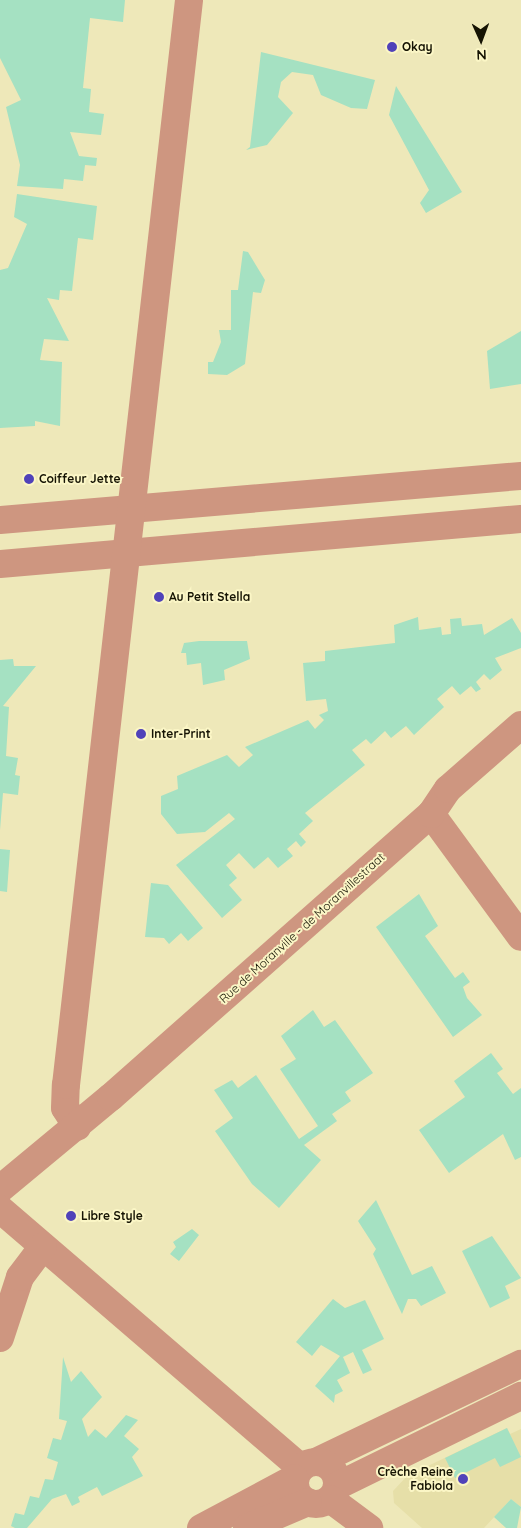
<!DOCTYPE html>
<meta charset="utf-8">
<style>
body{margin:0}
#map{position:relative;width:521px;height:1528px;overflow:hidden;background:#eee8b9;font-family:Quicksand,sans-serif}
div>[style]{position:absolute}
.built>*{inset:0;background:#e6dfa8}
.green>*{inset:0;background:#a5e1c2}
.minor>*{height:28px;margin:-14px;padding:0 14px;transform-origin:14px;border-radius:14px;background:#ce9680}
.minor>.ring{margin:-14px;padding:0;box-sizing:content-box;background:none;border:28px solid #ce9680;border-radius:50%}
.dots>*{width:14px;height:14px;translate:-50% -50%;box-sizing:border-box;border:2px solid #fbf6c6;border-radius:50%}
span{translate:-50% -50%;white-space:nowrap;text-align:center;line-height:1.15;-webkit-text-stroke:4px #fbf6c6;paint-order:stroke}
.poi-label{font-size:12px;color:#151303;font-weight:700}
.left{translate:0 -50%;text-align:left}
.right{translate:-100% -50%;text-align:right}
.street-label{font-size:12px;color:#151303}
.north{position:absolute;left:456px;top:15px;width:50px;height:50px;-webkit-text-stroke:4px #fbf6c6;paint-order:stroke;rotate:178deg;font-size:14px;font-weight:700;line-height:20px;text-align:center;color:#151303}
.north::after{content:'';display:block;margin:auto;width:18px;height:22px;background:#151303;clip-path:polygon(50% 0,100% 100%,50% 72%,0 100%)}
</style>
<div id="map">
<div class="built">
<i style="clip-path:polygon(507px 1428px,510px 1434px,521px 1429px,521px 1507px,511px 1499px,484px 1528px,422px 1528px,394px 1503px,393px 1491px,407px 1476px)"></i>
</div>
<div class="green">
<i style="clip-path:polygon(0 0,125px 0,123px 22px,90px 18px,83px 88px,91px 89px,89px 112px,104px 114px,101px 135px,70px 132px,79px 156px,97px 158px,96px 166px,85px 165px,83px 181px,64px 179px,63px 189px,17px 186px,20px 165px,6px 107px,21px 100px,0 58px)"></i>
<i style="clip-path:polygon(261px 52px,375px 80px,367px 109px,351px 108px,321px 95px,313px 75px,292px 72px,281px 82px,278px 97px,293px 113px,267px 145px,246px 150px,250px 147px)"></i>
<i style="clip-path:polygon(396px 86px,462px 192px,426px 213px,420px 203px,429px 190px,389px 115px)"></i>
<i style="clip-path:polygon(17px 194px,97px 206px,93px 240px,78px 238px,72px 291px,60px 290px,59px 300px,47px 298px,69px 341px,44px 339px,40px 360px,62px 362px,60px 426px,35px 421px,35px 426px,0 428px,0 270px,8px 268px,27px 224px,14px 217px)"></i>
<i style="clip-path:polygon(243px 251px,248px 252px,265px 280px,261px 293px,253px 292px,245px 364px,227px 375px,208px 374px,208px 362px,213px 362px,221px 342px,219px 330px,231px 330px,231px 290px,238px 290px)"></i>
<i style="clip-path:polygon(521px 331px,521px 384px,490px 389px,487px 351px)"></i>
<i style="clip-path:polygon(418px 617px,419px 630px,441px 627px,442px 635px,451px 634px,450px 619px,461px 618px,462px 626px,482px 624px,484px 635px,512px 618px,521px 633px,521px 648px,495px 658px,502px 670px,490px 680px,484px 674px,476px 682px,481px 689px,476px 692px,471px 686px,460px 695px,452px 686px,437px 699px,444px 707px,414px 735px,406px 726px,391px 738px,385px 731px,371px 744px,366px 739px,352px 750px,365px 765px,305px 813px,313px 821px,299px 834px,306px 842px,301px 847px,296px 841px,287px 849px,293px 856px,278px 868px,268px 857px,254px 869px,239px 853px,226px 865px,237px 878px,229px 885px,242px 900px,222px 918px,176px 865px,235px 819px,229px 813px,205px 832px,177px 834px,161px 814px,161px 796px,178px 789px,177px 776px,227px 755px,239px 767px,253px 755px,245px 747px,308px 720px,315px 729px,324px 720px,319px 715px,328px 711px,326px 699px,306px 701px,303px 663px,325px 661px,325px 651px,395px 643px,394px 625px)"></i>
<i style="clip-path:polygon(199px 641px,247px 641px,250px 659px,224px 670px,225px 680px,203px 685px,201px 663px,187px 665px,186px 653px,181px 653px,184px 643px)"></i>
<i style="clip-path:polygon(13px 659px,14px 666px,36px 666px,3px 706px,9px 707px,6px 756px,18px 758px,15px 775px,20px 776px,18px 795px,3px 793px,0 830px,0 660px)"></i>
<i style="clip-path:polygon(0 849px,10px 850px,7px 892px,0 891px)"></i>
<i style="clip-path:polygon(151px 883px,168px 885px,203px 928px,188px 941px,181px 933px,169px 944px,164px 938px,145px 937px)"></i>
<i style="clip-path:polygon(419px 894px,438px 926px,425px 936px,455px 978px,463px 972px,470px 982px,463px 987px,467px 998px,482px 1015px,453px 1037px,376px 927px)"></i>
<i style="clip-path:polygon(313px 1010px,324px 1027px,335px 1020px,373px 1073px,345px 1092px,351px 1101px,332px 1114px,337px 1121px,304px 1145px,321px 1160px,279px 1208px,252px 1184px,215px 1131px,233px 1118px,214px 1090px,232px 1080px,238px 1088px,256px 1075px,299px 1139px,318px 1126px,280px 1069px,296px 1059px,281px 1036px)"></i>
<i style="clip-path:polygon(491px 1053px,503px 1069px,497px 1073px,513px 1094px,521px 1088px,521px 1157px,515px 1160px,503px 1134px,449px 1173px,419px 1130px,465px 1097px,454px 1081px)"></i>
<i style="clip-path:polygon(376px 1200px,412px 1275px,432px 1266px,446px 1293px,421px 1306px,416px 1299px,408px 1299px,402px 1314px,373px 1254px,376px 1249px,358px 1221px)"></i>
<i style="clip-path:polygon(192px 1229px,199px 1235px,179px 1261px,170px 1254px,176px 1247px,173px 1242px)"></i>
<i style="clip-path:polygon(492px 1236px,521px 1278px,505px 1286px,510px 1298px,490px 1308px,462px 1251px)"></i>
<i style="clip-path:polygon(333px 1299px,345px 1308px,365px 1300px,384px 1339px,362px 1350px,372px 1370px,363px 1374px,353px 1352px,343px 1357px,350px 1373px,337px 1380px,343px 1391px,335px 1395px,334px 1403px,315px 1386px,340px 1356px,321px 1345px,312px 1356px,296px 1342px)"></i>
<i style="clip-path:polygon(63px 1357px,71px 1382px,81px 1371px,102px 1397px,82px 1419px,88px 1437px,95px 1429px,106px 1438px,126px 1415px,138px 1420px,124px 1436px,139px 1449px,132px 1457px,143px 1476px,102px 1496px,97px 1487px,78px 1497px,80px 1502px,72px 1506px,66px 1494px,52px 1499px,27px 1528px,15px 1528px,11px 1526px,15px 1513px,24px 1515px,30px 1496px,39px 1498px,45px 1479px,53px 1480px,58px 1462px,47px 1458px,53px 1438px,61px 1440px,67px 1421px,59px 1419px)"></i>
<i style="clip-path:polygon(507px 1428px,521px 1457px,500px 1467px,495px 1458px,455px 1478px,445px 1458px)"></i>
<i style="clip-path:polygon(511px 1499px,521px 1507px,517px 1528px,506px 1528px,494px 1517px)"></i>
</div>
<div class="minor">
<i style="left:0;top:520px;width:523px;rotate:-4.83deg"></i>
<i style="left:0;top:564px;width:523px;rotate:-4.94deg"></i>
<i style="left:431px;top:814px;width:152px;rotate:53.8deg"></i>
<i style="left:77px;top:1127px;width:22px;rotate:-122deg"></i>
<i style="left:65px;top:1108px;width:23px;rotate:-88deg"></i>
<i style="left:66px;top:1085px;width:1092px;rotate:-83.53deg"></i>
<i style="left:0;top:1189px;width:144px;rotate:-39.7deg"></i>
<i style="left:111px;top:1097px;width:427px;rotate:-41.5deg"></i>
<i style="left:431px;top:814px;width:30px;rotate:-56deg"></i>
<i style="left:448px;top:789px;width:97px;rotate:-41.2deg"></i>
<i style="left:0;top:1209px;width:397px;rotate:40.7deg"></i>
<i style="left:0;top:1338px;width:64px;rotate:-71.8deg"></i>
<i style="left:20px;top:1277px;width:38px;rotate:-53deg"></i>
<i style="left:316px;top:1462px;width:227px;rotate:-25.6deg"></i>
<i class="ring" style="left:295px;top:1462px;width:14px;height:14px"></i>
<i style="left:337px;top:1486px;width:205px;rotate:-26.1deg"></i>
<i style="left:330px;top:1499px;width:49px;rotate:36.6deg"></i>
<i style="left:201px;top:1528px;width:106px;rotate:-28deg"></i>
<i style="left:247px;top:1528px;width:66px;rotate:-23.1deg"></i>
</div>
<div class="dots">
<i style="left:392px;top:47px;background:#5042b9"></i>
<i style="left:29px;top:479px;background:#5042b9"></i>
<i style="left:159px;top:597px;background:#5042b9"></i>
<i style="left:141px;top:734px;background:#5042b9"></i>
<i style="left:71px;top:1216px;background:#5042b9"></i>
<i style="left:463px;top:1479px;background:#5042b9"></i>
</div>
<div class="poi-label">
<span class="left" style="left:402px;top:47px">Okay</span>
<span class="left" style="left:39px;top:479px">Coiffeur Jette</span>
<span class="left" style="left:169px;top:597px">Au Petit Stella</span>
<span class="left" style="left:151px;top:734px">Inter-Print</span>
<span class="left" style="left:81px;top:1216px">Libre Style</span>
<span class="right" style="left:453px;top:1479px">Crèche Reine<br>Fabiola</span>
</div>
<div class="street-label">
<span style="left:302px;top:928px;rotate:-42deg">Rue de Moranville - de Moranvillestraat</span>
</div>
<div class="north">N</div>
</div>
